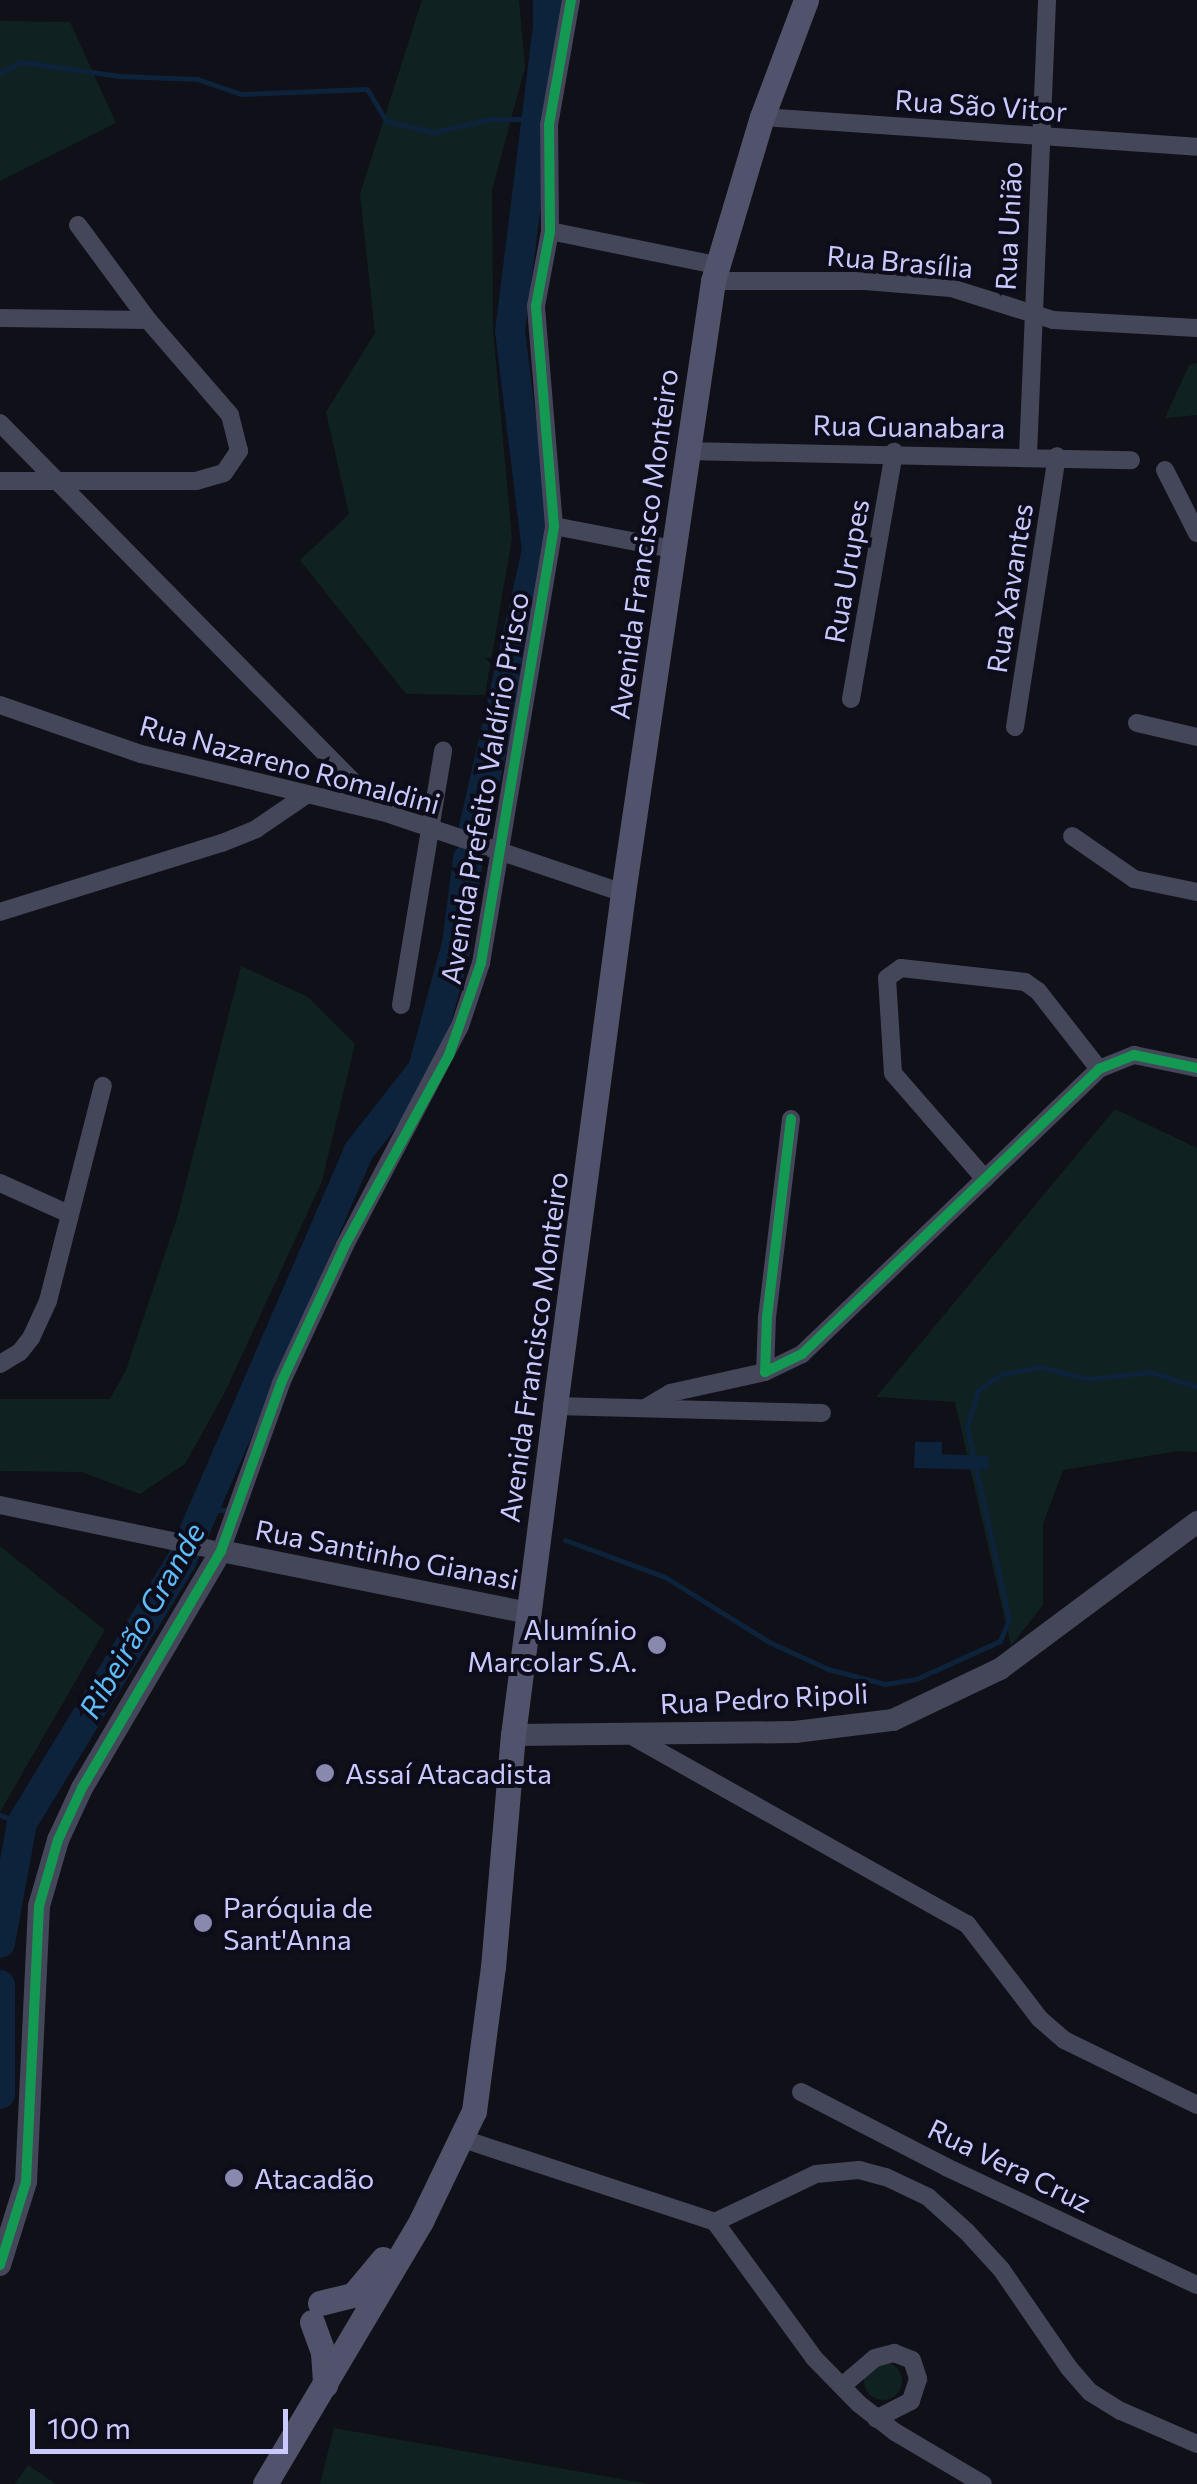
<!DOCTYPE html>
<meta charset="utf-8">
<style>
body{margin:0}
#map{position:relative;width:1197px;height:2484px;overflow:hidden;background:#101018;font-family:Commissioner,sans-serif}
div>[style]{position:absolute}
.green>*{inset:0;background:#0f2221}
.round{border-radius:50%}
.water>*{inset:0;background:#0d223b}
.stream>*{height:5px;margin:-2.5px;padding:0 2.5px;transform-origin:2.5px;border-radius:2.5px;background:#0d223b}
.river>*{height:30px;margin:-15px;padding:0 15px;transform-origin:15px;border-radius:15px;background:#0d223b}
.minor>*{height:18px;margin:-9px;padding:0 9px;transform-origin:9px;border-radius:9px;background:#444659}
.tertiary>*{height:22px;margin:-11px;padding:0 11px;transform-origin:11px;border-radius:11px;background:#444659}
.secondary>*{height:25px;margin:-12.5px;padding:0 12.5px;transform-origin:12.5px;border-radius:12.5px;background:#51526b}
.cycleway>*{height:10px;margin:-5px;padding:0 5px;transform-origin:5px;border-radius:5px;background:#139951}
.dots>*{width:28px;height:28px;translate:-50% -50%;box-sizing:border-box;border:5px solid #0d0c1b;border-radius:50%}
span{translate:-50% -50%;white-space:nowrap;text-align:center;line-height:1.15;-webkit-text-stroke:8px #0d0c1b;paint-order:stroke}
.street-label{font-size:28px;color:#cac9fd}
.poi-label{font-size:28px;color:#cac9fd}
.right{translate:-100% -50%;text-align:right}
.left{translate:0 -50%;text-align:left}
.water-label{font-size:30px;color:#5cbdf8;font-style:italic}
.scale{position:absolute;left:30px;top:2409px;width:258px;height:45px;box-sizing:border-box;border:5px solid #cac9fd;border-top:0;padding-left:12px;font-size:30px;line-height:35px;white-space:nowrap;color:#cac9fd;-webkit-text-stroke:8px #0d0c1b;paint-order:stroke}
</style>
<div id="map">
<div class="green">
<i style="clip-path:polygon(422px 0,519px 0,525px 67px,492px 190px,493px 330px,512px 538px,485px 695px,406px 694px,300px 560px,349px 514px,326px 412px,375px 333px,360px 194px)"></i>
<i style="clip-path:polygon(0 21px,70px 22px,116px 123px,0 181px)"></i>
<i style="clip-path:polygon(1197px 363px,1197px 415px,1165px 418px,1189px 365px)"></i>
<i style="clip-path:polygon(241px 966px,308px 997px,355px 1044px,322px 1181px,225px 1392px,185px 1464px,140px 1494px,82px 1472px,0 1471px,0 1399px,110px 1399px,126px 1370px,178px 1215px)"></i>
<i style="clip-path:polygon(1115px 1109px,1197px 1148px,1197px 1452px,1178px 1451px,1063px 1470px,1043px 1524px,1043px 1605px,1011px 1646px,955px 1402px,876px 1397px)"></i>
<i style="clip-path:polygon(0 1546px,105px 1630px,0 1812px)"></i>
<i class="round" style="left:864px;top:2362px;width:38px;height:38px"></i>
<i style="clip-path:polygon(334px 2428px,649px 2484px,320px 2484px)"></i>
<i style="clip-path:polygon(28px 2465px,56px 2484px,15px 2484px)"></i>
</div>
<div class="water">
<i style="clip-path:polygon(915px 1442px,942px 1442px,942px 1454px,988px 1456px,988px 1470px,914px 1468px)"></i>
</div>
<div class="stream">
<i style="left:0;top:73px;width:24px;rotate:-28deg"></i>
<i style="left:21px;top:62px;width:100px;rotate:8deg"></i>
<i style="left:120px;top:76px;width:77px;rotate:2.2deg"></i>
<i style="left:197px;top:79px;width:46px;rotate:18.8deg"></i>
<i style="left:241px;top:94px;width:126px;rotate:-2.3deg"></i>
<i style="left:367px;top:89px;width:37px;rotate:59deg"></i>
<i style="left:386px;top:121px;width:49px;rotate:12.9deg"></i>
<i style="left:434px;top:132px;width:57px;rotate:-13.1deg"></i>
<i style="left:490px;top:119px;width:46px"></i>
<i style="left:205px;top:1510px;width:23px"></i>
<i style="left:565px;top:1540px;width:107px;rotate:20.3deg"></i>
<i style="left:665px;top:1577px;width:123px;rotate:32deg"></i>
<i style="left:769px;top:1642px;width:65px;rotate:24.6deg"></i>
<i style="left:828px;top:1669px;width:59px;rotate:14.7deg"></i>
<i style="left:885px;top:1684px;width:31px;rotate:-9deg"></i>
<i style="left:916px;top:1679px;width:92px;rotate:-24.3deg"></i>
<i style="left:1000px;top:1641px;width:23px;rotate:-67deg"></i>
<i style="left:1009px;top:1620px;width:198px;rotate:-102.3deg"></i>
<i style="left:967px;top:1427px;width:39px;rotate:-73deg"></i>
<i style="left:978px;top:1390px;width:29px;rotate:-34deg"></i>
<i style="left:1002px;top:1374px;width:40px;rotate:-10deg"></i>
<i style="left:1041px;top:1367px;width:49px;rotate:14.3deg"></i>
<i style="left:1088px;top:1379px;width:63px;rotate:-6.3deg"></i>
<i style="left:1151px;top:1372px;width:48px;rotate:18.1deg"></i>
<i style="left:0;top:1815px;width:23px;rotate:20deg"></i>
</div>
<div class="river">
<i style="left:473px;top:832px;width:288px;rotate:-77.2deg"></i>
<i style="left:537px;top:551px;width:221px;rotate:-97deg"></i>
<i style="left:510px;top:332px;width:305px;rotate:-82.9deg"></i>
<i style="left:548px;top:29px;width:29px;rotate:-90deg"></i>
<i style="left:0;top:1943px;width:122px;rotate:-79.6deg"></i>
<i style="left:22px;top:1823px;width:306px;rotate:-58.7deg"></i>
<i style="left:181px;top:1562px;width:447px;rotate:-66.6deg"></i>
<i style="left:358px;top:1152px;width:105px;rotate:-51.9deg"></i>
<i style="left:423px;top:1069px;width:130px;rotate:-74.8deg"></i>
<i style="left:457px;top:944px;width:86px;rotate:-82.6deg"></i>
<i style="left:0;top:1985px;width:109px;rotate:90deg"></i>
</div>
<div class="minor">
<i style="left:762px;top:117px;width:436px;rotate:3.9deg"></i>
<i style="left:550px;top:231px;width:169px;rotate:11.6deg"></i>
<i style="left:713px;top:281px;width:152px"></i>
<i style="left:865px;top:281px;width:86px;rotate:4.7deg"></i>
<i style="left:951px;top:288px;width:107px;rotate:17.4deg"></i>
<i style="left:1053px;top:320px;width:144px;rotate:3.2deg"></i>
<i style="left:0;top:318px;width:148px;rotate:0.8deg"></i>
<i style="left:0;top:423px;width:544px;rotate:45.45deg"></i>
<i style="left:686px;top:451px;width:445px;rotate:1.2deg"></i>
<i style="left:1028px;top:455px;width:455px;rotate:-87.6deg"></i>
<i style="left:1165px;top:470px;width:71px;rotate:63.1deg"></i>
<i style="left:0;top:481px;width:196px"></i>
<i style="left:196px;top:481px;width:29px;rotate:-16deg"></i>
<i style="left:224px;top:473px;width:27px;rotate:-56deg"></i>
<i style="left:239px;top:451px;width:37px;rotate:-104deg"></i>
<i style="left:230px;top:415px;width:125px;rotate:-130.8deg"></i>
<i style="left:148px;top:320px;width:118px;rotate:-126.4deg"></i>
<i style="left:554px;top:526px;width:120px;rotate:11deg"></i>
<i style="left:851px;top:699px;width:251px;rotate:-80.1deg"></i>
<i style="left:0;top:705px;width:149px;rotate:19.2deg"></i>
<i style="left:141px;top:754px;width:249px;rotate:13.5deg"></i>
<i style="left:383px;top:812px;width:253px;rotate:18.6deg"></i>
<i style="left:1137px;top:723px;width:62px;rotate:13.1deg"></i>
<i style="left:1015px;top:727px;width:274px;rotate:-81.2deg"></i>
<i style="left:1072px;top:836px;width:75px;rotate:34.7deg"></i>
<i style="left:1134px;top:879px;width:64px;rotate:11.7deg"></i>
<i style="left:0;top:912px;width:232px;rotate:-17.3deg"></i>
<i style="left:222px;top:843px;width:37px;rotate:-22deg"></i>
<i style="left:256px;top:829px;width:60px;rotate:-34.2deg"></i>
<i style="left:401px;top:1005px;width:258px;rotate:-80.6deg"></i>
<i style="left:791px;top:1119px;width:198px;rotate:96.9deg"></i>
<i style="left:767px;top:1316px;width:56px;rotate:92deg"></i>
<i style="left:765px;top:1372px;width:41px;rotate:-25.9deg"></i>
<i style="left:802px;top:1354px;width:412px;rotate:-43.8deg"></i>
<i style="left:1099px;top:1069px;width:38px;rotate:-22deg"></i>
<i style="left:1134px;top:1055px;width:64px;rotate:11.7deg"></i>
<i style="left:985px;top:1179px;width:140px;rotate:-131deg"></i>
<i style="left:893px;top:1073px;width:95px;rotate:-93.6deg"></i>
<i style="left:887px;top:978px;width:17px;rotate:-36deg"></i>
<i style="left:901px;top:968px;width:125px;rotate:6.4deg"></i>
<i style="left:1025px;top:982px;width:16px;rotate:35deg"></i>
<i style="left:1038px;top:991px;width:99px;rotate:52deg"></i>
<i style="left:0;top:1183px;width:76px;rotate:24.2deg"></i>
<i style="left:0;top:1364px;width:23px;rotate:-31deg"></i>
<i style="left:20px;top:1352px;width:18px;rotate:-52deg"></i>
<i style="left:31px;top:1338px;width:41px;rotate:-65.3deg"></i>
<i style="left:48px;top:1301px;width:222px;rotate:-75.7deg"></i>
<i style="left:555px;top:1406px;width:267px;rotate:1.5deg"></i>
<i style="left:647px;top:1407px;width:27px;rotate:-31deg"></i>
<i style="left:670px;top:1393px;width:97px;rotate:-12.5deg"></i>
<i style="left:0;top:1505px;width:226px;rotate:11.8deg"></i>
<i style="left:221px;top:1551px;width:178px;rotate:-70.3deg"></i>
<i style="left:281px;top:1383px;width:152px;rotate:-65.1deg"></i>
<i style="left:345px;top:1245px;width:247px;rotate:-62.3deg"></i>
<i style="left:460px;top:1026px;width:66px;rotate:-71.6deg"></i>
<i style="left:481px;top:963px;width:443px;rotate:-80.5deg"></i>
<i style="left:554px;top:526px;width:221px;rotate:-94.7deg"></i>
<i style="left:536px;top:306px;width:76px;rotate:-79.4deg"></i>
<i style="left:550px;top:231px;width:106px;rotate:-90.5deg"></i>
<i style="left:549px;top:125px;width:127px;rotate:-80deg"></i>
<i style="left:628px;top:1734px;width:389px;rotate:29.3deg"></i>
<i style="left:967px;top:1924px;width:120px;rotate:52.5deg"></i>
<i style="left:1040px;top:2019px;width:32px;rotate:41deg"></i>
<i style="left:1064px;top:2040px;width:148px;rotate:26deg"></i>
<i style="left:801px;top:2092px;width:163px;rotate:27.3deg"></i>
<i style="left:946px;top:2167px;width:277px;rotate:25.2deg"></i>
<i style="left:463px;top:2139px;width:265px;rotate:18.2deg"></i>
<i style="left:715px;top:2222px;width:168px;rotate:53.9deg"></i>
<i style="left:814px;top:2358px;width:64px;rotate:45.6deg"></i>
<i style="left:859px;top:2404px;width:46px;rotate:37.9deg"></i>
<i style="left:895px;top:2432px;width:102px;rotate:30.6deg"></i>
<i style="left:715px;top:2222px;width:112px;rotate:-25.4deg"></i>
<i style="left:816px;top:2174px;width:43px;rotate:-5.3deg"></i>
<i style="left:859px;top:2170px;width:28px;rotate:15deg"></i>
<i style="left:886px;top:2177px;width:47px;rotate:25.5deg"></i>
<i style="left:928px;top:2197px;width:52px;rotate:41.9deg"></i>
<i style="left:967px;top:2232px;width:50px;rotate:47.4deg"></i>
<i style="left:1001px;top:2269px;width:120px;rotate:55.5deg"></i>
<i style="left:1069px;top:2368px;width:32px;rotate:49deg"></i>
<i style="left:1090px;top:2392px;width:36px;rotate:32deg"></i>
<i style="left:1121px;top:2411px;width:83px;rotate:23.5deg"></i>
<i style="left:842px;top:2386px;width:43px;rotate:-40.3deg"></i>
<i style="left:875px;top:2358px;width:20px;rotate:-15deg"></i>
<i style="left:894px;top:2353px;width:19px;rotate:21deg"></i>
<i style="left:912px;top:2360px;width:20px;rotate:72deg"></i>
<i style="left:918px;top:2379px;width:23px;rotate:108deg"></i>
<i style="left:911px;top:2401px;width:39px;rotate:153deg"></i>
</div>
<div class="tertiary">
<i style="left:513px;top:1735px;width:282px;rotate:-0.6deg"></i>
<i style="left:795px;top:1732px;width:99px;rotate:-7deg"></i>
<i style="left:893px;top:1720px;width:119px;rotate:-25.5deg"></i>
<i style="left:1000px;top:1669px;width:246px;rotate:-36.7deg"></i>
<i style="left:0;top:2265px;width:87px;rotate:-72.6deg"></i>
<i style="left:26px;top:2182px;width:276px;rotate:-87.3deg"></i>
<i style="left:39px;top:1906px;width:69px;rotate:-73.9deg"></i>
<i style="left:58px;top:1840px;width:57px;rotate:-65.2deg"></i>
<i style="left:82px;top:1788px;width:275px;rotate:-59.6deg"></i>
<i style="left:221px;top:1551px;width:313px;rotate:11.4deg"></i>
</div>
<div class="secondary">
<i style="left:320px;top:2303px;width:34px;rotate:-14deg"></i>
<i style="left:353px;top:2295px;width:47px;rotate:-50.2deg"></i>
<i style="left:312px;top:2322px;width:33px;rotate:70deg"></i>
<i style="left:323px;top:2353px;width:32px;rotate:86deg"></i>
<i style="left:265px;top:2484px;width:306px;rotate:-59.3deg"></i>
<i style="left:421px;top:2221px;width:122px;rotate:-64.3deg"></i>
<i style="left:474px;top:2111px;width:145px;rotate:-82.5deg"></i>
<i style="left:493px;top:1967px;width:233px;rotate:-85.1deg"></i>
<i style="left:513px;top:1735px;width:332px;rotate:-82.7deg"></i>
<i style="left:555px;top:1406px;width:517px;rotate:-82.45deg"></i>
<i style="left:623px;top:893px;width:619px;rotate:-81.63deg"></i>
<i style="left:713px;top:281px;width:171px;rotate:-73.4deg"></i>
<i style="left:762px;top:117px;width:125px;rotate:-69.4deg"></i>
</div>
<div class="cycleway">
<i style="left:791px;top:1119px;width:198px;rotate:96.9deg"></i>
<i style="left:767px;top:1316px;width:56px;rotate:92deg"></i>
<i style="left:765px;top:1372px;width:41px;rotate:-25.9deg"></i>
<i style="left:802px;top:1354px;width:412px;rotate:-43.8deg"></i>
<i style="left:1099px;top:1069px;width:38px;rotate:-22deg"></i>
<i style="left:1134px;top:1055px;width:64px;rotate:11.7deg"></i>
<i style="left:0;top:2265px;width:87px;rotate:-72.6deg"></i>
<i style="left:26px;top:2182px;width:276px;rotate:-87.3deg"></i>
<i style="left:39px;top:1906px;width:69px;rotate:-73.9deg"></i>
<i style="left:58px;top:1840px;width:57px;rotate:-65.2deg"></i>
<i style="left:82px;top:1788px;width:275px;rotate:-59.6deg"></i>
<i style="left:221px;top:1551px;width:178px;rotate:-70.3deg"></i>
<i style="left:281px;top:1383px;width:152px;rotate:-65.1deg"></i>
<i style="left:345px;top:1245px;width:217px;rotate:-61.3deg"></i>
<i style="left:449px;top:1055px;width:97px;rotate:-70.8deg"></i>
<i style="left:481px;top:963px;width:443px;rotate:-80.5deg"></i>
<i style="left:554px;top:526px;width:221px;rotate:-94.7deg"></i>
<i style="left:536px;top:306px;width:76px;rotate:-79.4deg"></i>
<i style="left:550px;top:231px;width:106px;rotate:-90.5deg"></i>
<i style="left:549px;top:125px;width:127px;rotate:-80deg"></i>
</div>
<div class="dots">
<i style="left:657px;top:1645px;background:#8988ad"></i>
<i style="left:325px;top:1773px;background:#8988ad"></i>
<i style="left:203px;top:1923px;background:#8988ad"></i>
<i style="left:234px;top:2178px;background:#8988ad"></i>
</div>
<div class="street-label">
<span style="left:981px;top:105px;rotate:4deg">Rua São Vitor</span>
<span style="left:1008px;top:226px;rotate:-87deg">Rua União</span>
<span style="left:900px;top:261px;rotate:5deg">Rua Brasília</span>
<span style="left:909px;top:426px;rotate:1deg">Rua Guanabara</span>
<span style="left:643px;top:544px;rotate:-82deg">Avenida Francisco Monteiro</span>
<span style="left:846px;top:571px;rotate:-80deg">Rua Urupes</span>
<span style="left:1009px;top:588px;rotate:-81deg">Rua Xavantes</span>
<span style="left:290px;top:764px;rotate:15deg">Rua Nazareno Romaldini</span>
<span style="left:484px;top:788px;rotate:-80deg">Avenida Prefeito Valdírio Prisco</span>
<span style="left:533px;top:1347px;rotate:-82deg">Avenida Francisco Monteiro</span>
<span style="left:387px;top:1554px;rotate:11deg">Rua Santinho Gianasi</span>
<span style="left:764px;top:1698px;rotate:-3deg">Rua Pedro Ripoli</span>
<span style="left:1010px;top:2165px;rotate:26deg">Rua Vera Cruz</span>
</div>
<div class="poi-label">
<span class="right" style="left:637px;top:1645px">Alumínio<br>Marcolar S.A.</span>
<span class="left" style="left:345px;top:1773px">Assaí Atacadista</span>
<span class="left" style="left:223px;top:1923px">Paróquia de<br>Sant'Anna</span>
<span class="left" style="left:254px;top:2178px">Atacadão</span>
</div>
<div class="water-label">
<span style="left:141px;top:1620px;rotate:-60deg">Ribeirão Grande</span>
</div>
<div class="scale">100 m</div>
</div>
